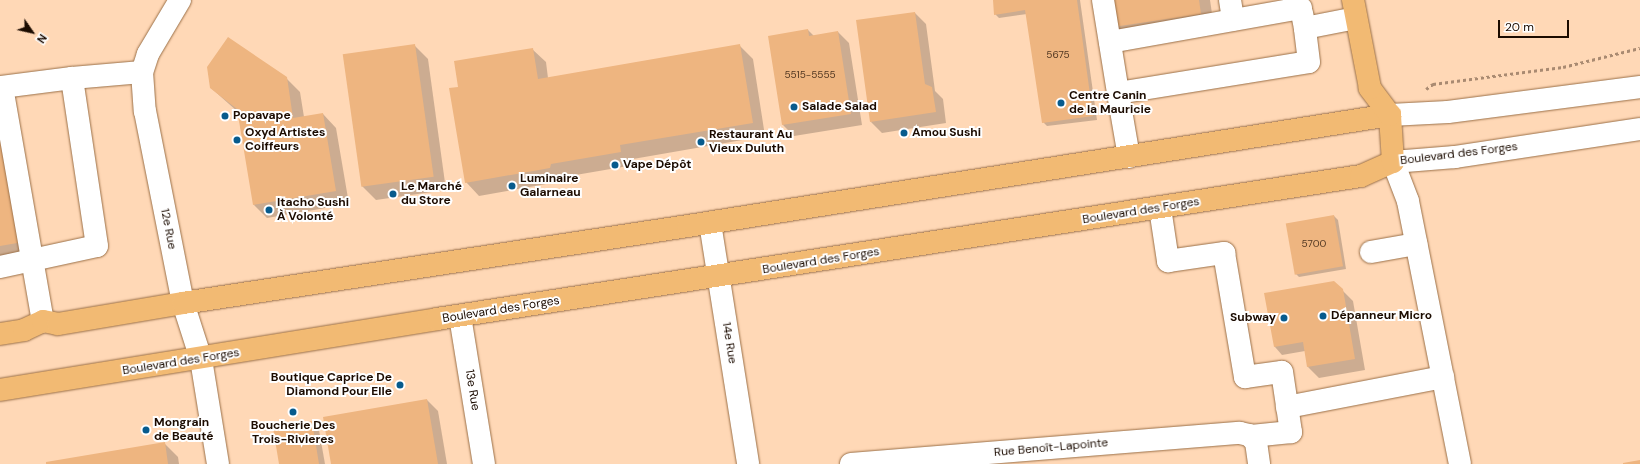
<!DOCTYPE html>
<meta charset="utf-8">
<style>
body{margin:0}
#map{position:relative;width:1640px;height:464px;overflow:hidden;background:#ffd8b6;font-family:"DM Sans",sans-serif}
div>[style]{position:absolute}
.shadow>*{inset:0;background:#0003}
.building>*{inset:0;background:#eeb580;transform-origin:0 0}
.path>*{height:2.5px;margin-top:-1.25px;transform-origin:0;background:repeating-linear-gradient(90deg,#a98a71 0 3px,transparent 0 6px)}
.roads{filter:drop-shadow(0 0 1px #9b7048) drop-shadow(0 0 1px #9b7048)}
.minor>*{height:22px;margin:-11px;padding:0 11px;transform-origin:11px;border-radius:11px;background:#fff}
.major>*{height:22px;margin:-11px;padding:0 11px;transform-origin:11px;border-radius:11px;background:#f2ba73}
.dots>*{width:11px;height:11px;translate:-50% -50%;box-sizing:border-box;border:2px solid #fff;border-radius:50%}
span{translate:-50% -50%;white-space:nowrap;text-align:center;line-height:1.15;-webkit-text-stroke:4px #fff;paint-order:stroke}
.number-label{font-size:10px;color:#503620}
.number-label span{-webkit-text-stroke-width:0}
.poi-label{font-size:12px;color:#1b0b00;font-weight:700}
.left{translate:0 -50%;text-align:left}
.right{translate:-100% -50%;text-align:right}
.street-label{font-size:12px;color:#1b0b00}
.north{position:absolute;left:12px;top:12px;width:40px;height:40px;-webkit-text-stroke:3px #fff;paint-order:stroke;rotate:124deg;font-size:11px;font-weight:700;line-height:16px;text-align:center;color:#1b0b00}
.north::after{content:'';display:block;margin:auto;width:14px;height:18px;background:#1b0b00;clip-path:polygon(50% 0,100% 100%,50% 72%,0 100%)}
.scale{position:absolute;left:1498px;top:20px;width:71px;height:18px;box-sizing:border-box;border:2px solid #1b0b00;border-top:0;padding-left:5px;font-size:12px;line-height:14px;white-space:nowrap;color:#1b0b00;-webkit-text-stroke:3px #fff;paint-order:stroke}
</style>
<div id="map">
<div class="shadow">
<i style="clip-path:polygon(994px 0,1080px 0,1097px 120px,1047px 126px,1043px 122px,1027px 14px,999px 18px,995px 14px)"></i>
<i style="clip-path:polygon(1110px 0,1210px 0,1214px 27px,1127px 40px,1114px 26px)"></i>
<i style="clip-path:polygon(915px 13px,926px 24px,935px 91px,943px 99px,946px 123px,882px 133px,871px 122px)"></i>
<i style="clip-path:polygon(808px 30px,814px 36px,838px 32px,849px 43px,862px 125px,794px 136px,783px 125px)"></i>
<i style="clip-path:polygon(414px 45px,428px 59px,446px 190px,376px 200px,362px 186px)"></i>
<i style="clip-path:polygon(739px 45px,753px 59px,765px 136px,633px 159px,634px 165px,564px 177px,563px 181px,479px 196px,466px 182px,459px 87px,532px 49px,546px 62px,548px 78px)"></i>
<i style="clip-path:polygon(286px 78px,300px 92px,304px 117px,323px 114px,336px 128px,349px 204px,267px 218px,254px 205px,238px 112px,211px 88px)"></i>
<i style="clip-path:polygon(0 127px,36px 255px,0 262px)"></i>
<i style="clip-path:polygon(1334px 216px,1338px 220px,1346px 269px,1299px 277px,1295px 273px)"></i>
<i style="clip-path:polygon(1342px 290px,1353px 301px,1365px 370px,1319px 378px,1308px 367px,1305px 351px,1282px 355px,1275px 347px,1266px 294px)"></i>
<i style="clip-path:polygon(427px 400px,438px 411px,447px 464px,332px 464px)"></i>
<i style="clip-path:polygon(312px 422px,319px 430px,325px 464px,280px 464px)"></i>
<i style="clip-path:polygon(165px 444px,178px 457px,179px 464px,47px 464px)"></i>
</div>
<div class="building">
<i style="clip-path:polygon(993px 0,1077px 0,1093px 116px,1042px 123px,1025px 10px,994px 15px)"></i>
<i style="clip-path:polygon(1109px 0,1199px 0,1201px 14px,1113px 27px)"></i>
<i style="clip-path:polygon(915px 12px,925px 84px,932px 87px,936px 112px,870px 122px,856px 20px)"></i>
<i style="clip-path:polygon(808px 29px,809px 36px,838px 31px,851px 114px,782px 125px,768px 36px)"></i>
<i style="clip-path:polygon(228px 37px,287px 77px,293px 118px,323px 113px,336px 191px,253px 205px,237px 109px,210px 88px,207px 67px)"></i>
<i style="left:415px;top:44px;width:134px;height:73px;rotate:82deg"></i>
<i style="clip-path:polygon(740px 44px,753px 123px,620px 145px,621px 152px,551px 164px,550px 168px,465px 183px,449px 88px,458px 87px,454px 61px,533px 48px,538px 79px)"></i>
<i style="clip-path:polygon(0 126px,23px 242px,0 246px)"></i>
<i style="left:1334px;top:215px;width:52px;height:49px;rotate:80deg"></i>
<i style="clip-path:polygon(1334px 281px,1343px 289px,1355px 359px,1307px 367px,1303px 342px,1274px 347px,1264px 293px)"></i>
<i style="clip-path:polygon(427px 399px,438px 464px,331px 464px,323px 417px)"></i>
<i style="clip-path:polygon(312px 421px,319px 464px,279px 464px,273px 428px)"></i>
<i style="clip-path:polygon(165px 442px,168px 464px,46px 464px,46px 462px)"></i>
<i style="clip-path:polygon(1640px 460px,1640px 464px,1623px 464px,1623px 463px)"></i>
</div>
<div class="path">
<i style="left:1426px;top:89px;width:9px;rotate:-36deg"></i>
<i style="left:1433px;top:84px;width:131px;rotate:-7.5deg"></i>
<i style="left:1563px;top:67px;width:79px;rotate:-13.9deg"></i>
</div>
<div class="roads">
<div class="minor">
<i style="left:180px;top:0;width:63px;rotate:120.7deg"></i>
<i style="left:148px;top:54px;width:19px;rotate:108deg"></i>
<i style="left:142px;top:72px;width:39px;rotate:86deg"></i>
<i style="left:145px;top:111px;width:196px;rotate:78.8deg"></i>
<i style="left:183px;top:303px;width:59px;rotate:72.2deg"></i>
<i style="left:201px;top:359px;width:106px;rotate:80.8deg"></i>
<i style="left:1103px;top:0;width:94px;rotate:80.8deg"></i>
<i style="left:1230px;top:0;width:20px;rotate:81deg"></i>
<i style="left:1302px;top:13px;width:15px;rotate:79deg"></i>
<i style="left:1305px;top:28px;width:52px;rotate:-11.1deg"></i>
<i style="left:1110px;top:42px;width:194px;rotate:-10.1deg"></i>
<i style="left:72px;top:78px;width:70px;rotate:-4.9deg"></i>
<i style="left:0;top:88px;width:2px;rotate:-27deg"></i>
<i style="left:2px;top:87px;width:238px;rotate:80.1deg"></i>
<i style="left:1390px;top:115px;width:58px;rotate:-3deg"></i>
<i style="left:1448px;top:112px;width:194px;rotate:-7.4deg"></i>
<i style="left:1129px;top:157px;width:65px;rotate:-99.8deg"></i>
<i style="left:1118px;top:93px;width:193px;rotate:-9.2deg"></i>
<i style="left:1309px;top:62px;width:34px;rotate:-97deg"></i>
<i style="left:1160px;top:208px;width:54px;rotate:81.4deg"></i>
<i style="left:1168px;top:261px;width:57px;rotate:-8.1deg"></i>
<i style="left:1224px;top:253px;width:126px;rotate:80.4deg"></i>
<i style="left:1245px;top:377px;width:37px;rotate:-8deg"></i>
<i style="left:1282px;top:372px;width:61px;rotate:81.5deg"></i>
<i style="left:1291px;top:432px;width:40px;rotate:174.3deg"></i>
<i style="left:710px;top:223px;width:244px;rotate:81deg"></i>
<i style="left:1371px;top:252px;width:46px;rotate:-10.1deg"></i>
<i style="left:0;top:267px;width:99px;rotate:-12.2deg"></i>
<i style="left:97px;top:246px;width:170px;rotate:-98.5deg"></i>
<i style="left:72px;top:78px;width:71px;rotate:172.7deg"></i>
<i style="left:460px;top:316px;width:150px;rotate:80.8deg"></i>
<i style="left:1287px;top:407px;width:159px;rotate:-10.9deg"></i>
<i style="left:851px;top:464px;width:390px;rotate:-4.6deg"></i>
<i style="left:1240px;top:433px;width:9px;rotate:13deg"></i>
<i style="left:1249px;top:435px;width:10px;rotate:45deg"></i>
<i style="left:1256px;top:442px;width:22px;rotate:82deg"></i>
<i style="left:1460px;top:464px;width:268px;rotate:-101.2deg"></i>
<i style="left:1408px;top:201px;width:42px;rotate:-111deg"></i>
<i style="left:1393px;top:162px;width:62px;rotate:-4.6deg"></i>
<i style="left:1455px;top:157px;width:187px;rotate:-8.6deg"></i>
</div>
<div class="major">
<i style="left:0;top:334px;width:24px;rotate:-9deg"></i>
<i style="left:24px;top:330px;width:21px;rotate:-25deg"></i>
<i style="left:43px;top:321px;width:15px;rotate:11deg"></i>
<i style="left:58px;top:324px;width:127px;rotate:-9.5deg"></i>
<i style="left:183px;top:303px;width:511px;rotate:-8.67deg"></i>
<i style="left:688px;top:226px;width:711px;rotate:-8.99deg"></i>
<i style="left:0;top:390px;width:443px;rotate:-9.2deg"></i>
<i style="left:437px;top:319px;width:935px;rotate:-8.8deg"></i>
<i style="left:1361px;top:176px;width:35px;rotate:-24deg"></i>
<i style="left:1393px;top:162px;width:47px;rotate:-93.7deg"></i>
<i style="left:1390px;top:115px;width:34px;rotate:-127deg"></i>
<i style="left:1370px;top:88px;width:90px;rotate:-100.9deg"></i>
</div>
</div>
<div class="dots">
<i style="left:1061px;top:103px;background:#075b8d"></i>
<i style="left:794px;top:107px;background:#075b8d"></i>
<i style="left:225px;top:116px;background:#075b8d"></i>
<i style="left:904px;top:133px;background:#075b8d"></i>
<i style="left:237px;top:140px;background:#075b8d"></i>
<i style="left:701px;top:142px;background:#075b8d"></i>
<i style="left:615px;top:165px;background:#075b8d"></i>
<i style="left:512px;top:186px;background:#075b8d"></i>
<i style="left:393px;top:194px;background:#075b8d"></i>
<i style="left:269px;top:210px;background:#075b8d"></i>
<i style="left:1323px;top:316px;background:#075b8d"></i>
<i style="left:1284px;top:318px;background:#075b8d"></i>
<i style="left:400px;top:385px;background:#075b8d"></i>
<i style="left:293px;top:412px;background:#075b8d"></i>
<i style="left:146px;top:430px;background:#075b8d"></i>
</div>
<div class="number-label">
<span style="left:1058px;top:55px">5675</span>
<span style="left:810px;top:75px">5515-5555</span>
<span style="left:1314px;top:244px">5700</span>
</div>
<div class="poi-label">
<span class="left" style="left:1069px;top:103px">Centre Canin<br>de la Mauricie</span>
<span class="left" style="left:802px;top:107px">Salade Salad</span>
<span class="left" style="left:233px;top:116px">Popavape</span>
<span class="left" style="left:245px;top:140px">Oxyd Artistes<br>Coiffeurs</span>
<span class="left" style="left:912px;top:133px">Amou Sushi</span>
<span class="left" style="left:709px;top:142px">Restaurant Au<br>Vieux Duluth</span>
<span class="left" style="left:623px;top:165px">Vape Dépôt</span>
<span class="left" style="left:520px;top:186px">Luminaire<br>Galarneau</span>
<span class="left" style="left:401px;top:194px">Le Marché<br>du Store</span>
<span class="left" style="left:277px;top:210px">Itacho Sushi<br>À Volonté</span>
<span class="left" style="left:1331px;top:316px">Dépanneur Micro</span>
<span class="right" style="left:1276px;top:318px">Subway</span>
<span class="right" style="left:392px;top:385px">Boutique Caprice De<br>Diamond Pour Elle</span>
<span class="left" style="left:154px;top:430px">Mongrain<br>de Beauté</span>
<span style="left:293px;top:433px">Boucherie Des<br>Trois-Rivieres</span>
</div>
<div class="street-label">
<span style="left:1459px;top:154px;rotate:-7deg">Boulevard des Forges</span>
<span style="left:1141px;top:211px;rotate:-9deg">Boulevard des Forges</span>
<span style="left:168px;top:229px;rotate:79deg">12e Rue</span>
<span style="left:821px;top:261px;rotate:-9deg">Boulevard des Forges</span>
<span style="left:501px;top:310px;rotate:-9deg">Boulevard des Forges</span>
<span style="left:729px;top:343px;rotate:81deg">14e Rue</span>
<span style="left:181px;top:362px;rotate:-9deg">Boulevard des Forges</span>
<span style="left:472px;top:390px;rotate:81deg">13e Rue</span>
<span style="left:1051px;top:448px;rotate:-5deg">Rue Benoît-Lapointe</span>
</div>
<div class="north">N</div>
<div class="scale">20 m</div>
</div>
